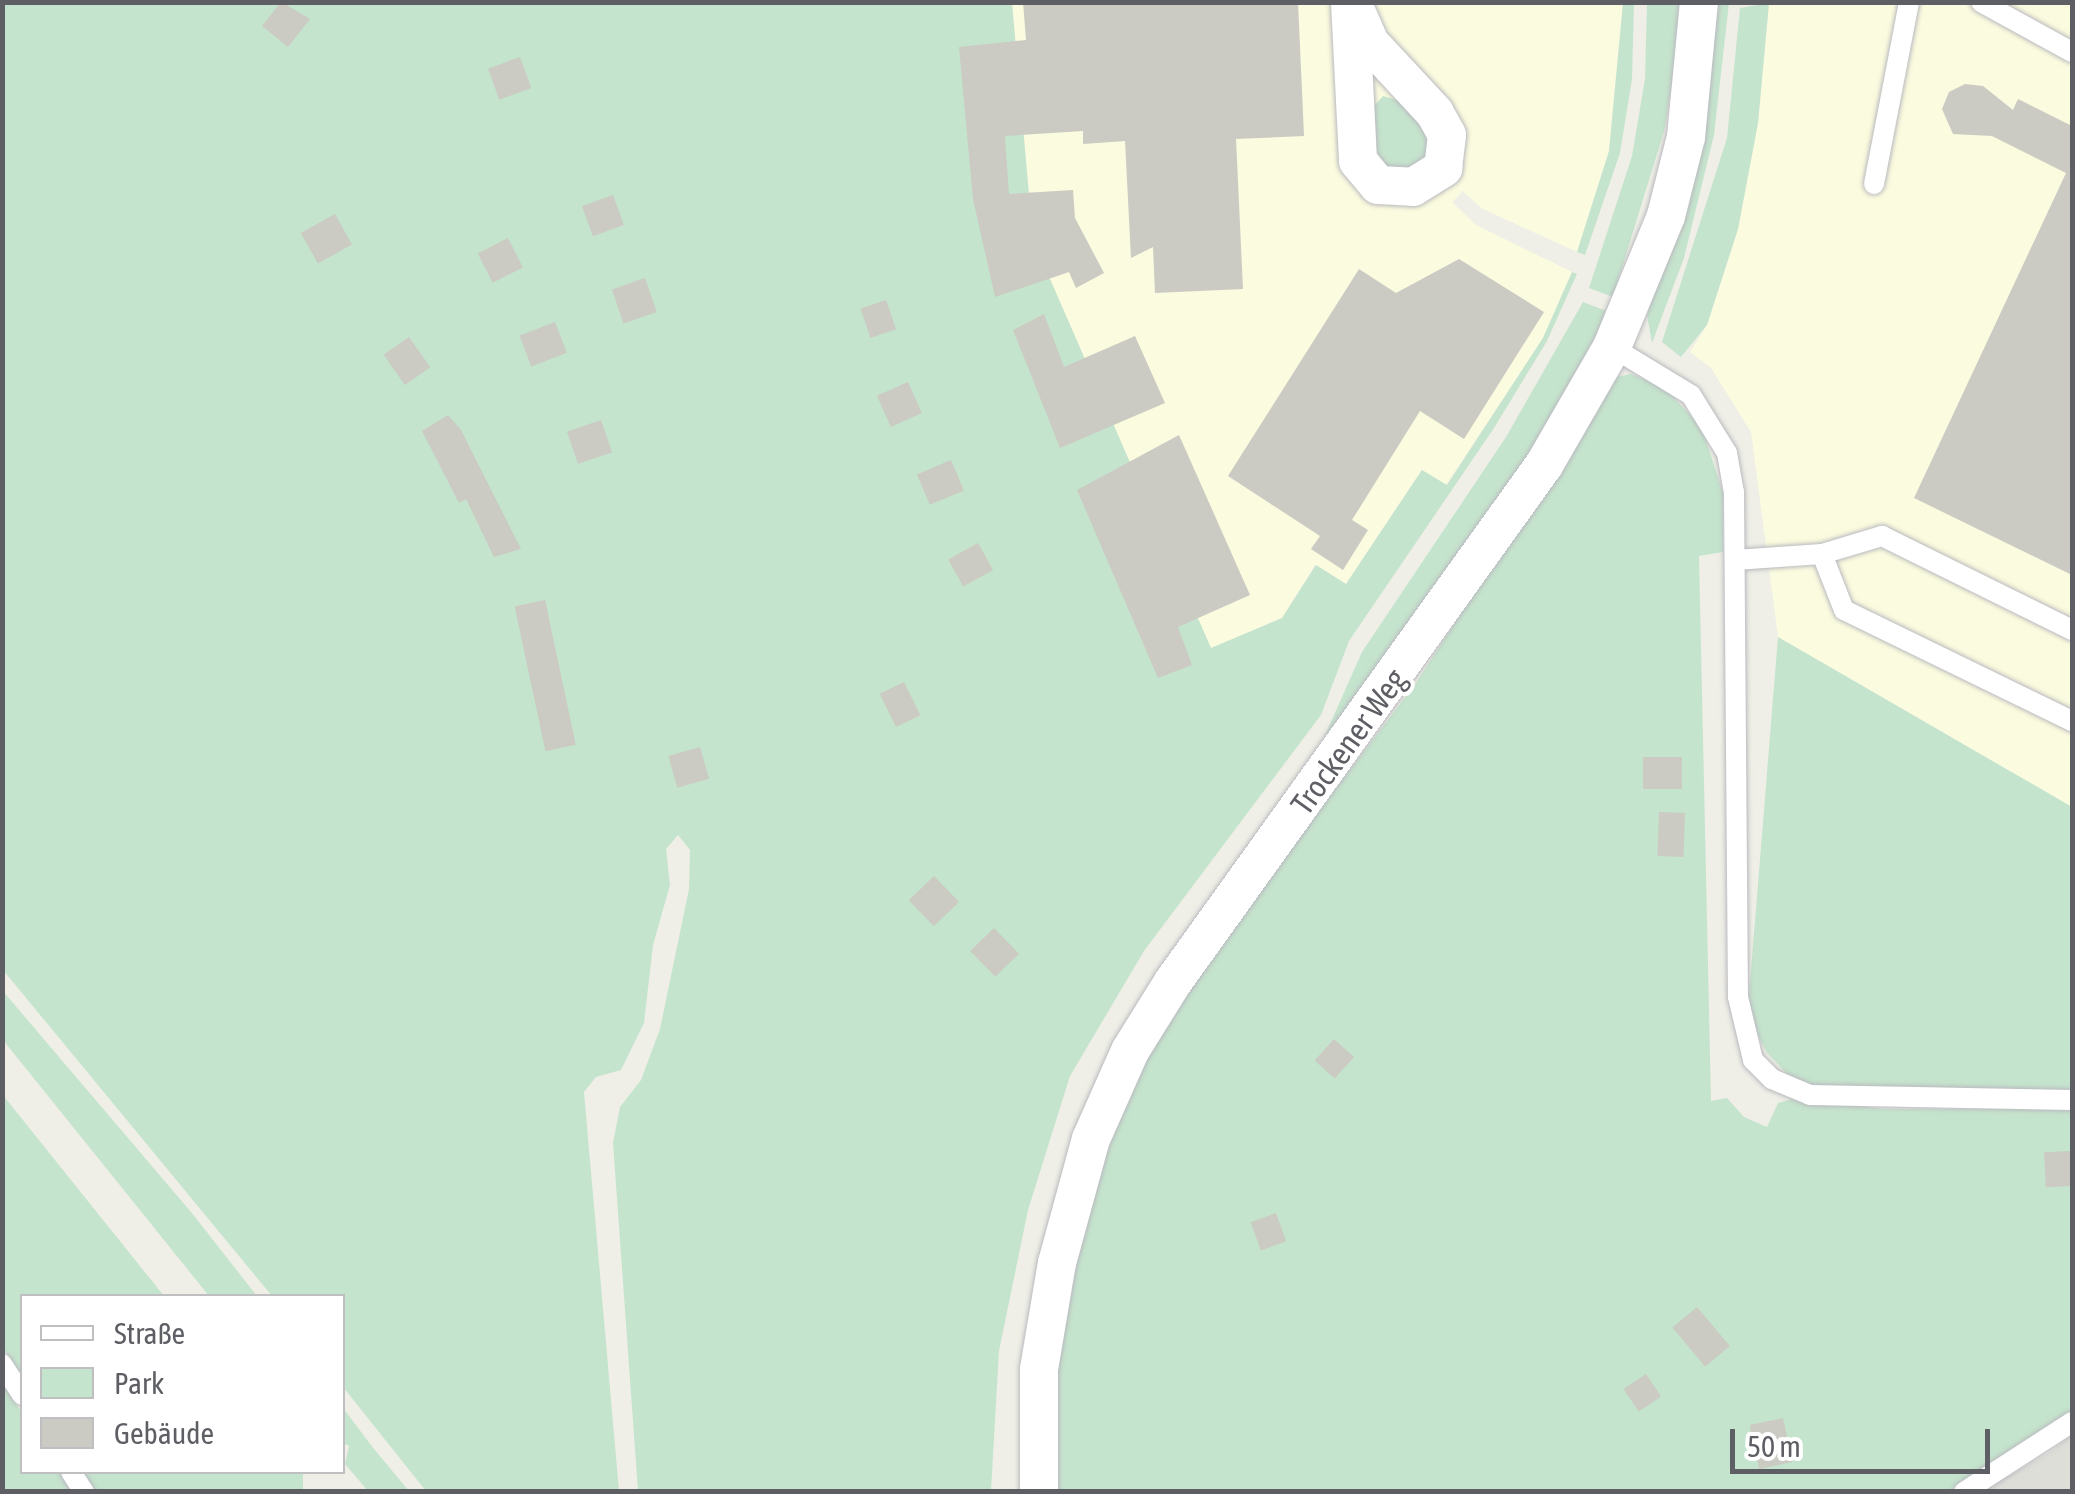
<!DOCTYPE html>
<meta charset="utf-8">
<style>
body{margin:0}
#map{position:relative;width:2075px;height:1494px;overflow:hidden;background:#efefe7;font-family:"Asap Condensed",sans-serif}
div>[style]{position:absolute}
.commercial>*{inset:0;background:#fbfbdf}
.industrial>*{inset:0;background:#deded9}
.green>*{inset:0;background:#c5e4cd;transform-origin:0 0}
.building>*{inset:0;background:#cbcac3;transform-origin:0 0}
.roads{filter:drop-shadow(0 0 2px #b9b9bf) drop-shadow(0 0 2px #b9b9bf)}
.service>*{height:20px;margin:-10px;padding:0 10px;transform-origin:10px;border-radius:10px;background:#fff}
.minor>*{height:38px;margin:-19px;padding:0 19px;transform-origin:19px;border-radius:19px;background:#fff}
span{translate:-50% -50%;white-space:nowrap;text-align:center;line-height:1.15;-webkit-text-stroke:8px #fff;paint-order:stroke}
.street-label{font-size:32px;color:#5e5f65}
.frame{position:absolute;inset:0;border:5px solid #5e5f65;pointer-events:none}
.legend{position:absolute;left:20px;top:1294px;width:325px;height:180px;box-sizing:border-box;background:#fff;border:2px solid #bfbfc1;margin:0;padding:12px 18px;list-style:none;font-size:30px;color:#5e5f65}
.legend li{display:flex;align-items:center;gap:20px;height:50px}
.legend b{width:50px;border:2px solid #bfbfc1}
.scale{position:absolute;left:1730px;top:1429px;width:260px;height:45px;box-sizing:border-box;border:5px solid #5e5f65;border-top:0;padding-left:12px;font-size:30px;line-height:35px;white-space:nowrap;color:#5e5f65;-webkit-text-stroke:8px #fff;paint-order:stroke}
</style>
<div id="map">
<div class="commercial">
<i style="clip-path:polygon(1012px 3px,1623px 3px,1609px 151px,1577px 252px,1481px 208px,1463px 191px,1452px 202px,1476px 225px,1572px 272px,1543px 338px,1446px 485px,1421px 471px,1346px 584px,1315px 565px,1282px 618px,1211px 649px,1033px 240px)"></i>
<i style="clip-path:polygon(1769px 3px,2072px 3px,2072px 807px,1778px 637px,1751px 432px,1711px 368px,1690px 352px,1707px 325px,1738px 229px,1758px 123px)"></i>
</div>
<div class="industrial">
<i style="clip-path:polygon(2072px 1435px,2072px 1491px,1983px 1491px,2050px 1452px)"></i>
</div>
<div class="green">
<i style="clip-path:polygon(3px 3px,1012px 3px,1033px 240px,1211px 648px,1282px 618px,1316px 565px,1346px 584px,1422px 470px,1447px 485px,1543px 338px,1572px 272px,1577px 274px,1547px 341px,1494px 428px,1349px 641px,1321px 715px,1144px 951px,1070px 1076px,1028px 1210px,999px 1351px,991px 1491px,638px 1491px,613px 1143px,620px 1107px,641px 1080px,660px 1029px,689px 889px,690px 850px,678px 835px,666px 849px,670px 885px,653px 945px,644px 1023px,621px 1070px,596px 1077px,584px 1092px,619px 1491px,426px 1491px,343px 1387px,342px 1296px,272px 1296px,3px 970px)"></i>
<i style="clip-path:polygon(1623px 3px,1634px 3px,1632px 79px,1620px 153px,1585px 255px,1577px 252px,1609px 151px)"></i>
<i style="clip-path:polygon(1647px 3px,1679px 3px,1677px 46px,1665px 128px,1613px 297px,1589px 288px,1632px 156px,1645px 79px)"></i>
<i style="clip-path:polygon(1715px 3px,1729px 3px,1714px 135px,1684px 258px,1652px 343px,1647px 315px,1701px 138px)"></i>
<i style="clip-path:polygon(1769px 3px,1758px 123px,1738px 229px,1707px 325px,1681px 357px,1662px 342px,1727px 138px,1740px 8px)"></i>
<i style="clip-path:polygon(1383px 96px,1400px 101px,1431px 139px,1428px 158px,1402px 172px,1384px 166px,1376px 150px,1374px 106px)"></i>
<i style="clip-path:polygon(1583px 302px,1609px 312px,1530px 457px,1318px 751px,1362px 652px,1506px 437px)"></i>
<i style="clip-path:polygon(1631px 374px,1666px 389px,1702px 428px,1723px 493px,1723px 552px,1699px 556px,1711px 1101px,1727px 1098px,1744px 1117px,1767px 1127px,1778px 1103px,1793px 1099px,1884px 1109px,2072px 1109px,2072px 1413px,1950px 1491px,1056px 1492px,1056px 1370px,1076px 1266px,1108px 1146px,1145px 1057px,1184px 989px,1416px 683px,1615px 377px)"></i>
<i style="clip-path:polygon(1778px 637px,2072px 807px,2072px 1092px,1815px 1086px,1791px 1078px,1767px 1053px,1752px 1024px,1749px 995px)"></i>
<i style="clip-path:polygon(2px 990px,191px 1212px,257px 1296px,209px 1296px,3px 1040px)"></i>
<i style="clip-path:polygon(2px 1094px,164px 1296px,22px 1296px,22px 1379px,3px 1347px)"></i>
<i style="clip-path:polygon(2px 1382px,22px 1413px,22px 1472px,60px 1472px,72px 1491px,3px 1491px)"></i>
<i style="clip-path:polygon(343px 1408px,374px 1449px,409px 1491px,368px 1491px,345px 1464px,349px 1446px,343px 1443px)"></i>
<i style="left:81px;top:1472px;width:222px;height:22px"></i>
</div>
<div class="building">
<i style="clip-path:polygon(281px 2px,310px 19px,288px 47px,262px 26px)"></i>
<i style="clip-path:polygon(1023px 2px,1298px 2px,1304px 136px,1236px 139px,1243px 289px,1155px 293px,1153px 247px,1131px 258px,1125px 141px,1083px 144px,1083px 131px,1005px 136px,1009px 194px,1073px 190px,1075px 218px,1104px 273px,1076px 288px,1069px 272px,995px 297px,973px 199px,959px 47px,1026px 40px)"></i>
<i style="left:520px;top:57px;width:33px;height:34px;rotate:70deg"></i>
<i style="clip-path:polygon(1965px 84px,1983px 86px,2013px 110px,2018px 99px,2072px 126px,2072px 575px,1914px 498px,2066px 173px,1992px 136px,1953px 134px,1942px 109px,1949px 92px)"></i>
<i style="left:613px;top:195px;width:32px;height:33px;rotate:70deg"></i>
<i style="left:335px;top:214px;width:35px;height:39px;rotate:61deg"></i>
<i style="left:508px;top:238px;width:33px;height:34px;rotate:63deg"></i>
<i style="clip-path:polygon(1459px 259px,1544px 312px,1464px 439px,1420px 411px,1352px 520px,1368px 530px,1343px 570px,1311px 549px,1320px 536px,1228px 476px,1359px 269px,1396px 293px)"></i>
<i style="left:645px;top:278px;width:36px;height:35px;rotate:71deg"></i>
<i style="left:886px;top:300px;width:31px;height:27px;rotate:71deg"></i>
<i style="clip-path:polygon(1044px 314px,1064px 367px,1135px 336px,1165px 403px,1060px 448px,1013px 330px)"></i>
<i style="left:555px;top:322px;width:33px;height:38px;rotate:69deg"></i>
<i style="left:409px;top:337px;width:37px;height:31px;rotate:55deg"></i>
<i style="left:908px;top:382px;width:34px;height:34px;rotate:66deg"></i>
<i style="clip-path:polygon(448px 415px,461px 430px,521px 549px,494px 557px,466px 499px,459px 503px,422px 431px)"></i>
<i style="left:601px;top:420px;width:34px;height:36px;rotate:71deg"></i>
<i style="clip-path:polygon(1179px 435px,1250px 595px,1178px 627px,1192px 665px,1158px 678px,1077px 490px)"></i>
<i style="left:951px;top:460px;width:33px;height:37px;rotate:67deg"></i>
<i style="left:978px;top:543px;width:31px;height:34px;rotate:61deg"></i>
<i style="left:545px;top:600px;width:148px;height:31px;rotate:78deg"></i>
<i style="left:904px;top:682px;width:37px;height:27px;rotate:64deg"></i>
<i style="left:700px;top:747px;width:33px;height:33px;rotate:74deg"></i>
<i style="left:1682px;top:757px;width:32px;height:39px;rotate:90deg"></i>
<i style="left:1659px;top:812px;width:26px;height:44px;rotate:2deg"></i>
<i style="left:934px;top:876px;width:36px;height:35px;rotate:46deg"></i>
<i style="left:994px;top:928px;width:36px;height:33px;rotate:46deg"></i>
<i style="left:1334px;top:1039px;width:27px;height:29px;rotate:42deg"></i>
<i style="left:2070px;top:1151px;width:35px;height:26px;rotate:87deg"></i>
<i style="left:1276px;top:1213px;width:30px;height:27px;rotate:70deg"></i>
<i style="left:1697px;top:1307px;width:51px;height:32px;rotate:50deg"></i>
<i style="left:1646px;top:1374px;width:27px;height:27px;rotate:56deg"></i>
<i style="left:1783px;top:1418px;width:45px;height:34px;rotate:78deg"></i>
</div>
<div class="roads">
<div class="service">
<i style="left:1981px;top:2px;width:104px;rotate:28.8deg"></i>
<i style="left:1874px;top:184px;width:185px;rotate:-79.1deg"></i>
<i style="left:1612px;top:347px;width:92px;rotate:31.3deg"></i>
<i style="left:1691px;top:395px;width:68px;rotate:58.2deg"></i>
<i style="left:1727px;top:453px;width:40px;rotate:80deg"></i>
<i style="left:1734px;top:492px;width:505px;rotate:89.55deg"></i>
<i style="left:1738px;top:997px;width:65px;rotate:76.6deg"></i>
<i style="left:1753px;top:1060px;width:27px;rotate:45deg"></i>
<i style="left:1772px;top:1079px;width:41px;rotate:22.8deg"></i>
<i style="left:1810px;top:1095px;width:262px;rotate:1.1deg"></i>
<i style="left:1822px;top:554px;width:60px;rotate:68.6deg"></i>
<i style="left:1844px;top:610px;width:254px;rotate:26deg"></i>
<i style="left:1735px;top:560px;width:87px;rotate:-3.9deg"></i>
<i style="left:1822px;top:554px;width:63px;rotate:-16.7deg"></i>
<i style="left:1882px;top:536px;width:212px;rotate:26.3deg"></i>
<i style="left:2px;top:1364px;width:37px;rotate:57deg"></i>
<i style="left:71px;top:1472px;width:24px;rotate:57deg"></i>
<i style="left:1964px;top:1492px;width:129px;rotate:-32.9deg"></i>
</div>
<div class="minor">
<i style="left:1350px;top:2px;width:159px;rotate:87.1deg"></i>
<i style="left:1358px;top:161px;width:31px;rotate:50deg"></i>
<i style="left:1378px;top:185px;width:35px;rotate:3deg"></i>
<i style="left:1413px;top:187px;width:36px;rotate:-32deg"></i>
<i style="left:1443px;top:168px;width:33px;rotate:-83deg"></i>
<i style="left:1447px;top:135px;width:25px;rotate:-119deg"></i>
<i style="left:1435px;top:113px;width:96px;rotate:-132.9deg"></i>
<i style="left:1370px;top:43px;width:45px;rotate:-113.7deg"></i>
<i style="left:1039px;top:1492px;width:123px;rotate:-90deg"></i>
<i style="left:1039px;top:1369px;width:108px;rotate:-80.4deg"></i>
<i style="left:1057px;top:1263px;width:129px;rotate:-74.7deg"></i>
<i style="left:1091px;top:1139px;width:96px;rotate:-66.1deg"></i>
<i style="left:1130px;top:1051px;width:81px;rotate:-58.1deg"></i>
<i style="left:1173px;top:982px;width:636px;rotate:-54.34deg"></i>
<i style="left:1544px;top:465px;width:136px;rotate:-60deg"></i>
<i style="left:1612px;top:347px;width:142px;rotate:-67.6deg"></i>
<i style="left:1666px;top:216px;width:81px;rotate:-75.8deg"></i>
<i style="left:1686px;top:137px;width:136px;rotate:-84.5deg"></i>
</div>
</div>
<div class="street-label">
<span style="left:1349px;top:742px;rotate:-54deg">Trockener Weg</span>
</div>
<div class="frame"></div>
<ul class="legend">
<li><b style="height:12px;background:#fff"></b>Straße</li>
<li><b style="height:28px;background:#c5e4cd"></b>Park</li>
<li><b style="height:28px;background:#cbcac3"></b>Gebäude</li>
</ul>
<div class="scale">50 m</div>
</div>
